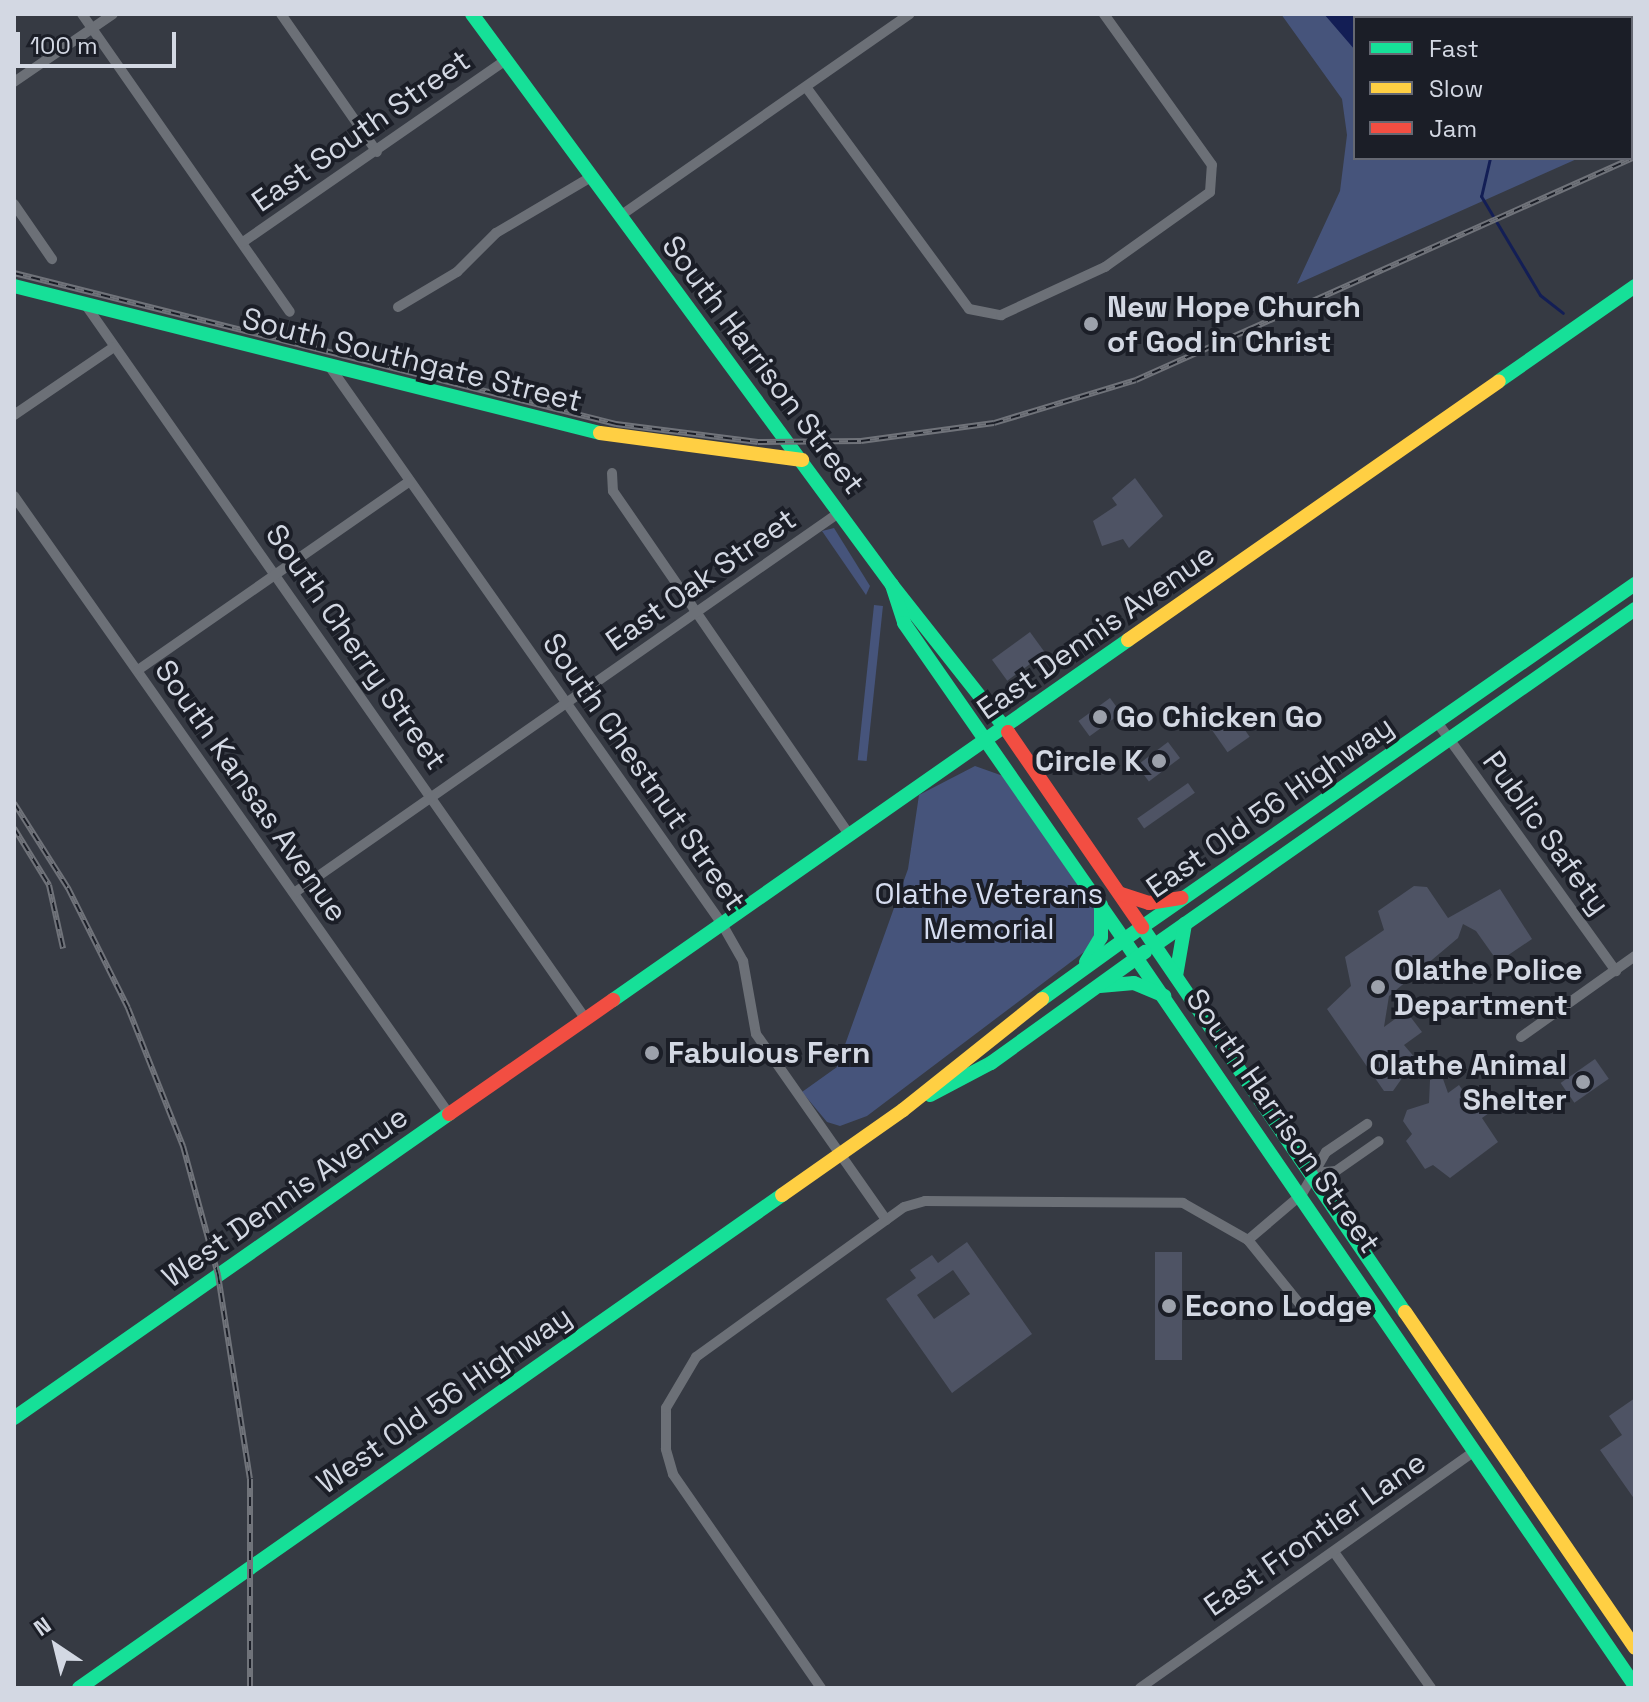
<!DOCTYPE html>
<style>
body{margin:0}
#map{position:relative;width:1649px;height:1702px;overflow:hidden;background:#363a43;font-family:"Space Grotesk",sans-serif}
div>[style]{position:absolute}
.green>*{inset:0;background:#46547b;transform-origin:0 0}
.water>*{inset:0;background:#131e55}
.stream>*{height:3px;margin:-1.5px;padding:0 1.5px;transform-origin:1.5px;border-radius:1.5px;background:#131e55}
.building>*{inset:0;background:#4e5364;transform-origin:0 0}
.street>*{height:10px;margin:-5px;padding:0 5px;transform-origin:5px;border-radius:5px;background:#6c7077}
.fast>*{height:14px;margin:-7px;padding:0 7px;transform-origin:7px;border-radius:7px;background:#16e098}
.slow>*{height:14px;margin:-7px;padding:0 7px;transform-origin:7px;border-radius:7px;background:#ffcf43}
.jam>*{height:14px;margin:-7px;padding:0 7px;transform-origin:7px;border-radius:7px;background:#f24e42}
.rail>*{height:6px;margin-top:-3px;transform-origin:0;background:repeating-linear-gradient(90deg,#1b1e27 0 9px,#70737a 0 18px);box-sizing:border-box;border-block:2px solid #70737a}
.dots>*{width:22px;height:22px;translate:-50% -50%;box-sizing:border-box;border:4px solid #1b1e27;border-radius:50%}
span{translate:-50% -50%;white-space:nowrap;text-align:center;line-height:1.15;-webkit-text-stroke:8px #1b1e27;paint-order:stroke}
.street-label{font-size:30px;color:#d3d8e3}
.poi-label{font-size:30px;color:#d3d8e3;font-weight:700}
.left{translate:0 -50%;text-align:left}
.right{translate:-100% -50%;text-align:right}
.park-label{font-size:30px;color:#d5dcef}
.frame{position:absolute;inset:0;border:16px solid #d3d8e3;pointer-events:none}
.legend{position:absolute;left:1353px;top:16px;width:280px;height:144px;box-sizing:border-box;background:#1b1e27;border:2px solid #656872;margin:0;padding:10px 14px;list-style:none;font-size:24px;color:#d3d8e3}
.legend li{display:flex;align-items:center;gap:16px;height:40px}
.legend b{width:40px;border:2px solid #656872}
.north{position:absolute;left:16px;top:1606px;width:80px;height:80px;-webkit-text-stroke:6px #1b1e27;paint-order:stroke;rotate:325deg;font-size:22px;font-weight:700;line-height:32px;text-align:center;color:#d3d8e3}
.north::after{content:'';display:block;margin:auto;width:28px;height:36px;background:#d3d8e3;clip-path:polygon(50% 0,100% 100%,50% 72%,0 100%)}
.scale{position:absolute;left:16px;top:32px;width:160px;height:36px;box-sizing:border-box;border:4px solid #d3d8e3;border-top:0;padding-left:10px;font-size:24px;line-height:28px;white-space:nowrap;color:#d3d8e3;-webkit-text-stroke:6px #1b1e27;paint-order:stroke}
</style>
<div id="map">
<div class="green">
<i style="clip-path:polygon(1281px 14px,1551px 14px,1355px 18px,1355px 158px,1579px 158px,1297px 284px,1340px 191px,1347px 135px,1342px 99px)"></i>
<i style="clip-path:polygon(834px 528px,870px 586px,866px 595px,822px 531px)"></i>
<i style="left:874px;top:605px;width:9px;height:156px;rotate:6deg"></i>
<i style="clip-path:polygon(975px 766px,1006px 777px,1098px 906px,1100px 922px,1088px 949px,867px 1116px,840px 1126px,827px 1122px,802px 1092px,837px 1067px,908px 869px,919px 795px)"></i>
</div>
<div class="water">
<i style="clip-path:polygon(1324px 14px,1478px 14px,1478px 18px,1355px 18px,1355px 50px)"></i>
</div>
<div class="stream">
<i style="left:1490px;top:158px;width:39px;rotate:103deg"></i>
<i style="left:1481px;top:196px;width:115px;rotate:59.2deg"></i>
<i style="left:1540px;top:295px;width:29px;rotate:38deg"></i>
</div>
<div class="building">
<i style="clip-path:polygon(1135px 478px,1163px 516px,1129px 548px,1123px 539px,1102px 546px,1093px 521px,1117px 505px,1112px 498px)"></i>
<i style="left:1030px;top:632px;width:26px;height:47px;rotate:54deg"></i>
<i style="left:1110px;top:698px;width:19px;height:39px;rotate:54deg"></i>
<i style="left:1233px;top:713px;width:29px;height:27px;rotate:55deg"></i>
<i style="left:1168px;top:742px;width:20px;height:39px;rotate:53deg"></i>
<i style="left:1188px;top:783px;width:12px;height:62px;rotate:55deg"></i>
<i style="clip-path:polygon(1414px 886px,1427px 887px,1448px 918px,1500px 889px,1532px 939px,1498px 962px,1476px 931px,1463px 924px,1458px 938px,1389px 996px,1384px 1027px,1406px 1011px,1422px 1032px,1404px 1045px,1429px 1074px,1405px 1074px,1393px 1091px,1384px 1091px,1327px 1009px,1351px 986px,1345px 957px,1384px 930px,1378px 911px)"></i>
<i style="left:1595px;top:1059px;width:24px;height:42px;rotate:55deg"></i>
<i style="clip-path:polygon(1442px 1076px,1448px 1093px,1459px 1085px,1473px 1105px,1480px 1100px,1489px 1113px,1482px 1118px,1498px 1142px,1450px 1178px,1433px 1165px,1425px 1169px,1406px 1141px,1412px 1134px,1403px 1121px,1407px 1110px,1429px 1103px,1430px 1080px)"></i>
<i style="clip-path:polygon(evenodd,967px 1242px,1032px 1334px,952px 1393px,886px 1299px,916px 1278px,910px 1270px,932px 1255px,938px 1263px,967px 1242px,953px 1270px,970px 1294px,934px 1319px,917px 1295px,953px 1270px)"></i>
<i style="left:1155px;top:1252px;width:27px;height:108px"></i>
<i style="clip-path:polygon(1635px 1398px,1635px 1500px,1600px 1450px,1622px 1435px,1609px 1416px)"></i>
</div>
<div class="street">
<i style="left:82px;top:14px;width:363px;rotate:55.1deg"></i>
<i style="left:281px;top:14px;width:168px;rotate:55.2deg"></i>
<i style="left:14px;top:82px;width:120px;rotate:-34.5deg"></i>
<i style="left:806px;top:87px;width:275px;rotate:53.7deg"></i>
<i style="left:969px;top:309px;width:33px;rotate:11deg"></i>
<i style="left:1001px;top:315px;width:115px;rotate:-24.8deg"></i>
<i style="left:1105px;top:267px;width:129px;rotate:-35.5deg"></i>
<i style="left:1210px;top:192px;width:27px;rotate:-86deg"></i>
<i style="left:1212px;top:165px;width:186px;rotate:-125.6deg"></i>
<i style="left:14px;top:204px;width:67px;rotate:55.4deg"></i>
<i style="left:620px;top:216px;width:353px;rotate:-34.9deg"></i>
<i style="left:243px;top:242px;width:320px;rotate:-34.7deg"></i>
<i style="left:85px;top:304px;width:872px;rotate:55deg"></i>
<i style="left:398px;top:307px;width:69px;rotate:-30.7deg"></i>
<i style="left:457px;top:272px;width:55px;rotate:-45deg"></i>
<i style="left:496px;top:233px;width:110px;rotate:-30.5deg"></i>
<i style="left:330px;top:367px;width:681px;rotate:54.86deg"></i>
<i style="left:722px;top:924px;width:43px;rotate:60.4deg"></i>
<i style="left:743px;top:961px;width:74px;rotate:79.9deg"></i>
<i style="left:756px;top:1034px;width:227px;rotate:55deg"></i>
<i style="left:14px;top:415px;width:121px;rotate:-34.2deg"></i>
<i style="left:612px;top:473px;width:18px;rotate:87deg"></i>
<i style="left:613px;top:491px;width:416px;rotate:55.5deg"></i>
<i style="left:14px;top:496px;width:756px;rotate:54.86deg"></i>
<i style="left:138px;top:670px;width:331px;rotate:-34.8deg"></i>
<i style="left:1437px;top:722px;width:307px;rotate:54.3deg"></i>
<i style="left:294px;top:893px;width:666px;rotate:-34.91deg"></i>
<i style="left:1521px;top:1037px;width:140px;rotate:-35.4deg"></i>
<i style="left:1314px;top:1173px;width:22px;rotate:-5deg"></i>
<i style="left:1336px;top:1171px;width:52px;rotate:-34.9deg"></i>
<i style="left:1248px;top:1240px;width:71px;rotate:-40.4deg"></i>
<i style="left:1302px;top:1194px;width:48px;rotate:-60.3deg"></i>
<i style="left:1326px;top:1152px;width:50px;rotate:-34.3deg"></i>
<i style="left:1334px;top:1552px;width:167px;rotate:54.5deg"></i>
<i style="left:821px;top:1688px;width:260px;rotate:-124.7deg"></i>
<i style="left:673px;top:1474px;width:26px;rotate:-106deg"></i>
<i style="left:666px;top:1449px;width:41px;rotate:-90deg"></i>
<i style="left:666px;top:1408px;width:59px;rotate:-59.5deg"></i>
<i style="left:696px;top:1357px;width:256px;rotate:-35.8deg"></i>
<i style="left:904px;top:1207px;width:22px;rotate:-16deg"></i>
<i style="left:925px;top:1201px;width:258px;rotate:0.4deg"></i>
<i style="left:1183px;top:1203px;width:75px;rotate:29.6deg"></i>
<i style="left:1248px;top:1240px;width:87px;rotate:51deg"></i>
<i style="left:1140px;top:1688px;width:408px;rotate:-35.3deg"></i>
</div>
<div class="fast">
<i style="left:472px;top:14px;width:709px;rotate:53.66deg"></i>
<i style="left:892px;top:585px;width:187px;rotate:51.7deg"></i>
<i style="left:14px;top:286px;width:604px;rotate:14.08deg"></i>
<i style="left:1499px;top:381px;width:166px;rotate:-34.9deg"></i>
<i style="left:892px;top:585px;width:40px;rotate:72deg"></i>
<i style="left:904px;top:623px;width:386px;rotate:55.2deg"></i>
<i style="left:1142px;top:927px;width:601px;rotate:-34.83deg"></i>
<i style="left:1124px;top:940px;width:904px;rotate:55.59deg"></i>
<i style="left:1155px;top:945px;width:586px;rotate:-34.99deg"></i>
<i style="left:1086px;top:962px;width:29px;rotate:-59deg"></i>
<i style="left:1101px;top:937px;width:32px;rotate:-90deg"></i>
<i style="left:1176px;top:976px;width:53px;rotate:-80.2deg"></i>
<i style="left:1100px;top:986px;width:34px;rotate:-5deg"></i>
<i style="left:1134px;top:983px;width:33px;rotate:23deg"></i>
<i style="left:1042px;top:999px;width:123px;rotate:-35.8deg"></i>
<i style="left:1142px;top:927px;width:466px;rotate:55.7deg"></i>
<i style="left:613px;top:1000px;width:628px;rotate:-34.95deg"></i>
<i style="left:930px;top:1095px;width:69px;rotate:-27.7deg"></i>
<i style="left:991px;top:1063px;width:190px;rotate:-35.8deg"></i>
<i style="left:14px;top:1418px;width:531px;rotate:-34.95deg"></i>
<i style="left:79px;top:1688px;width:859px;rotate:-35.04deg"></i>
</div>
<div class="slow">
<i style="left:600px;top:433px;width:204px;rotate:7.6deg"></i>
<i style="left:1128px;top:640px;width:452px;rotate:-34.9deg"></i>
<i style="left:782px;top:1195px;width:148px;rotate:-35.1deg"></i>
<i style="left:903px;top:1110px;width:178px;rotate:-38.6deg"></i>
<i style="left:1405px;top:1312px;width:407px;rotate:55.6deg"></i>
</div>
<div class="jam">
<i style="left:1008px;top:732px;width:237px;rotate:55.5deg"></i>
<i style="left:1121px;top:894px;width:29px;rotate:18deg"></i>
<i style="left:1149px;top:903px;width:33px;rotate:-9deg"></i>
<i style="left:449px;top:1114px;width:200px;rotate:-34.8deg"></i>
</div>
<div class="rail">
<i style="left:14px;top:273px;width:621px;rotate:14.08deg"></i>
<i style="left:616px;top:424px;width:143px;rotate:7.2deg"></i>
<i style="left:758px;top:442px;width:103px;rotate:-0.6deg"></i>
<i style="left:861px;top:441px;width:134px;rotate:-7.7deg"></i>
<i style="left:994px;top:423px;width:148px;rotate:-16.8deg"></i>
<i style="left:1136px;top:380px;width:547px;rotate:-24.08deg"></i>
<i style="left:14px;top:803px;width:101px;rotate:57.6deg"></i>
<i style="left:68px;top:888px;width:134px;rotate:63.4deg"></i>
<i style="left:128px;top:1008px;width:149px;rotate:68.3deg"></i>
<i style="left:183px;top:1146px;width:134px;rotate:74.8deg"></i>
<i style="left:218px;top:1275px;width:206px;rotate:81.1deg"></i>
<i style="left:250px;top:1479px;width:209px;rotate:90deg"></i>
<i style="left:14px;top:828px;width:67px;rotate:58.4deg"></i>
<i style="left:49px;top:885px;width:65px;rotate:77.5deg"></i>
</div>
<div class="dots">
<i style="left:1091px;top:324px;background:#9ca1ab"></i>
<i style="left:1100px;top:717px;background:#9ca1ab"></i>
<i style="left:1159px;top:761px;background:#9ca1ab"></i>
<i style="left:1378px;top:987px;background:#9ca1ab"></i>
<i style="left:652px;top:1053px;background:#9ca1ab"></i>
<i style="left:1583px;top:1082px;background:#9ca1ab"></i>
<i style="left:1169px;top:1306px;background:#9ca1ab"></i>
</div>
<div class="street-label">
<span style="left:361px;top:131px;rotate:-35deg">East South Street</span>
<span style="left:412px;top:360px;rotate:14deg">South Southgate Street</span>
<span style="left:763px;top:365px;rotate:53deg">South Harrison Street</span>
<span style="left:701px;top:580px;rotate:-35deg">East Oak Street</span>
<span style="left:1096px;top:632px;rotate:-35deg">East Dennis Avenue</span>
<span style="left:356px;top:647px;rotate:55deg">South Cherry Street</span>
<span style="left:644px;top:772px;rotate:55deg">South Chestnut Street</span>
<span style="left:251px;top:791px;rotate:55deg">South Kansas Avenue</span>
<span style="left:1270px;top:807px;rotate:-35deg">East Old 56 Highway</span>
<span style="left:1546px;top:833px;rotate:54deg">Public Safety</span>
<span style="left:1283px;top:1121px;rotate:55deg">South Harrison Street</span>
<span style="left:285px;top:1197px;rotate:-35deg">West Dennis Avenue</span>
<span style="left:444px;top:1400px;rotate:-35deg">West Old 56 Highway</span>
<span style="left:1315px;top:1534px;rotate:-35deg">East Frontier Lane</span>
</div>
<div class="poi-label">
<span class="left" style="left:1107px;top:324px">New Hope Church<br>of God in Christ</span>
<span class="left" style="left:1116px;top:717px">Go Chicken Go</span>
<span class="right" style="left:1143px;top:761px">Circle K</span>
<span class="left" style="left:1394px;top:987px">Olathe Police<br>Department</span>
<span class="left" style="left:668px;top:1053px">Fabulous Fern</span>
<span class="right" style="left:1567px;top:1082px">Olathe Animal<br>Shelter</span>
<span class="left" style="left:1185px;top:1306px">Econo Lodge</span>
</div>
<div class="park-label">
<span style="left:989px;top:911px">Olathe Veterans<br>Memorial</span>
</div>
<div class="frame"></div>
<ul class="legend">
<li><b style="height:10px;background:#16e098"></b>Fast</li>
<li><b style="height:10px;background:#ffcf43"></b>Slow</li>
<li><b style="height:10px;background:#f24e42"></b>Jam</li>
</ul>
<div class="north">N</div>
<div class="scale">100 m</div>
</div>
